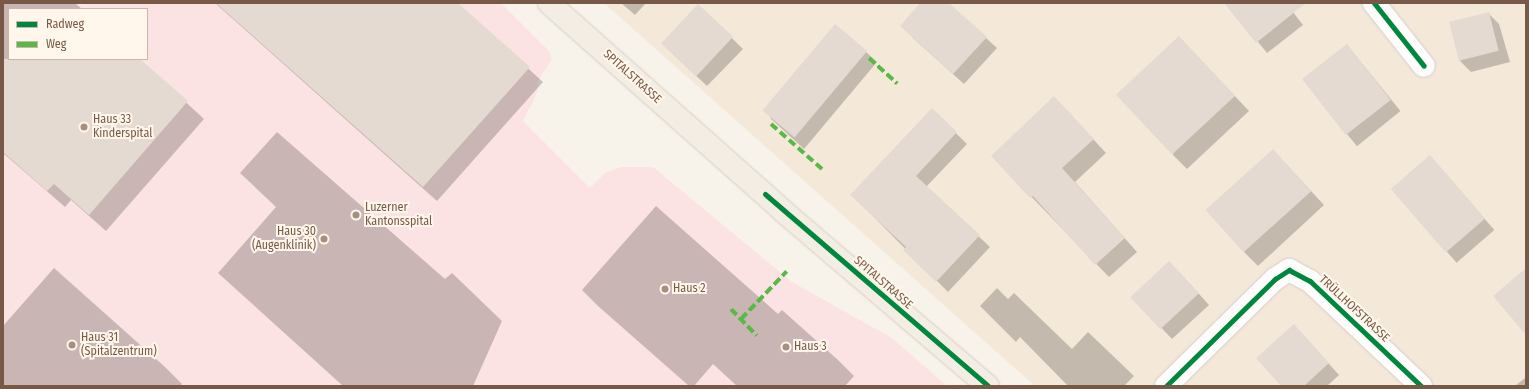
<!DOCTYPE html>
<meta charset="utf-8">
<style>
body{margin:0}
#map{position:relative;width:1529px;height:389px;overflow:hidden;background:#f8f3ea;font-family:"Fira Sans Condensed",sans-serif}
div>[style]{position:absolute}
.residential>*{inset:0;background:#f4e8d9}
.medical>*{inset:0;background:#fae3e2}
.shadow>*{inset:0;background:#0003;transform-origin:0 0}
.building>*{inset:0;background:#e5dad1;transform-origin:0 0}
.roads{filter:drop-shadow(0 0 1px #d6cec6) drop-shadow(0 0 1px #d6cec6)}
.minor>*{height:22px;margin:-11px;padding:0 11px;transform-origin:11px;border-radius:11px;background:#fefdfc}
.major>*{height:22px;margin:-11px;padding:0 11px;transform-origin:11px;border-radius:11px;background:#f3ede4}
.quiet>*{height:4px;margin-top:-2px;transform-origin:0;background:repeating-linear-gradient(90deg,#58b947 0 8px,transparent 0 12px)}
.cycleway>*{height:5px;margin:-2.5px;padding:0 2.5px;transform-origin:2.5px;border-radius:2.5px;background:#00873e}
.dots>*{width:11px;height:11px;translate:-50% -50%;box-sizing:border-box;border:2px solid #fff7eb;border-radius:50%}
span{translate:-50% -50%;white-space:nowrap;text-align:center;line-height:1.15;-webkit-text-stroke:4px #fff7eb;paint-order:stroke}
.street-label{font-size:12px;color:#785947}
.poi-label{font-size:12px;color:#785947}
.left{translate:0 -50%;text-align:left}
.right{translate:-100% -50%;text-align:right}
.frame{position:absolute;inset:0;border:4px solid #785947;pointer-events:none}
.legend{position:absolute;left:8px;top:8px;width:140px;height:52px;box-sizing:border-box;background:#fff7eb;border:1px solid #c9b8a9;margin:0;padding:5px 7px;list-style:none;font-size:12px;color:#785947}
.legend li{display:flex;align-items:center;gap:8px;height:20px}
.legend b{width:20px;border:1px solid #c9b8a9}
</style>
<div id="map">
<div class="residential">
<i style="clip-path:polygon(604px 3px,1526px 3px,1526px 386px,1035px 386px)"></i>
</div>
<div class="medical">
<i style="clip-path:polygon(evenodd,3px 3px,501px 3px,549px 51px,552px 59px,538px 81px,537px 93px,523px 121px,590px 188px,605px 173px,621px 167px,653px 167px,792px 282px,892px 338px,947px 386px,3px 386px,3px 3px,9px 9px,147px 9px,147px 59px,9px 59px,9px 9px)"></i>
</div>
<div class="shadow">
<i style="clip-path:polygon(3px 3px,75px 3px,82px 9px,9px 9px,9px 59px,139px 59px,204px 119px,106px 231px,71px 200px,65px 207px,3px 153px)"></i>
<i style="clip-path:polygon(215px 3px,456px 3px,543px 82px,437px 201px)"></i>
<i style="clip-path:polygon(621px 3px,646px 3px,635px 15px)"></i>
<i style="clip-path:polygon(922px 3px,948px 3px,997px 48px,964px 84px,912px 37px)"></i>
<i style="clip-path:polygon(1226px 3px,1286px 3px,1303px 25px,1267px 53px)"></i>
<i style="clip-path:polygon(698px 5px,743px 49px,707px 86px,673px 54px)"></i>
<i style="clip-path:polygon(1488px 13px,1499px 24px,1510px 62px,1471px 72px,1460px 61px)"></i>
<i style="left:1347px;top:45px;width:85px;height:56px;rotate:51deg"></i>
<i style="clip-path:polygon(866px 52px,877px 62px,804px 149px,770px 118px)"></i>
<i style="clip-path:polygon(1193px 52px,1249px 111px,1187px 169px,1173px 155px)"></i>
<i style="clip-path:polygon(932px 110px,967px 144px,926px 187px,990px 247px,948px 292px,862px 205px)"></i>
<i style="clip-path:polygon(1067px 111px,1106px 153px,1075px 182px,1137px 252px,1109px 277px,992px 156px)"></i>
<i style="clip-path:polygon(277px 132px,445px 279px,452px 273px,502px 321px,473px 386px,343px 386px,218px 273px,276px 207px,240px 173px)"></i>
<i style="clip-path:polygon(1273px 150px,1324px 205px,1258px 266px,1244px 252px)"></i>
<i style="left:1430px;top:156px;width:98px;height:50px;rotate:49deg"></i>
<i style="clip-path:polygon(656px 206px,778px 314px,782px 310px,838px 360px,854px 376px,845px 386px,737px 386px,713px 364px,694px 386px,689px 386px,598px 306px,582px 290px)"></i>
<i style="clip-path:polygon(54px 268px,165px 367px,182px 384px,180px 386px,3px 386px,3px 326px)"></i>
<i style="clip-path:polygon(1180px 273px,1209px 305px,1172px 339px,1132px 297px)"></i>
<i style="clip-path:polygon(997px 288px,1008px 299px,1014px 293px,1072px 349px,1088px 332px,1134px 376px,1124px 386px,1068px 386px,1020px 337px,1016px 342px,980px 306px)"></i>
<i style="clip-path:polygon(1294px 325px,1339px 375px,1327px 386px,1283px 386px)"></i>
<i style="clip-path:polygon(1525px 378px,1526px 386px,1515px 386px)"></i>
</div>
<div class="building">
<i style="clip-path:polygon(216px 3px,458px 3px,530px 67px,423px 187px)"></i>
<i style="clip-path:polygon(920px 3px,949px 3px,987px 37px,953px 74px,900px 26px)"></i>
<i style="clip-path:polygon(1224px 3px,1306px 3px,1256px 43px)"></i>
<i style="left:698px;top:4px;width:48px;height:54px;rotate:43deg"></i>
<i style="left:1489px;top:12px;width:40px;height:41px;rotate:76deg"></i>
<i style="left:835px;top:24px;width:42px;height:113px;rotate:40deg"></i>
<i style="left:1179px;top:36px;width:82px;height:86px;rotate:47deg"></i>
<i style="left:1347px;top:44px;width:71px;height:57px;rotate:52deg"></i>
<i style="clip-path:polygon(3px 59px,140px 59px,188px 101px,89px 215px,54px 184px,47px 191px,3px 152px)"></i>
<i style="clip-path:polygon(1054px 96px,1094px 139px,1062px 168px,1125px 238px,1095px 265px,1033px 196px,1030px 198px,991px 156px)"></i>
<i style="clip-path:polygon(932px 108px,957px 132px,916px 176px,980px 235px,936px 282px,903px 250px,906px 247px,850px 195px)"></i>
<i style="left:1273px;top:149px;width:57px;height:91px;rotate:48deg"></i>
<i style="left:1430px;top:155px;width:84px;height:52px;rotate:49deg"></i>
<i style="left:1169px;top:261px;width:44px;height:53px;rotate:47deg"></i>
<i style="clip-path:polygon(1526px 268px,1526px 335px,1493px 296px)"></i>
<i style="clip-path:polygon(1294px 324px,1329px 363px,1304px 386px,1281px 386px,1256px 358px)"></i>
</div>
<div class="roads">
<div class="minor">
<i style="left:1374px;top:3px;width:80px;rotate:51.6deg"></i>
<i style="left:1166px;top:386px;width:153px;rotate:-44.5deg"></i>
<i style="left:1275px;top:279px;width:17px;rotate:-33deg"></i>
<i style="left:1289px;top:270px;width:24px;rotate:28deg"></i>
<i style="left:1310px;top:281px;width:153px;rotate:43.4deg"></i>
</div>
<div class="major">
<i style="left:549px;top:3px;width:314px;rotate:41.6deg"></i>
<i style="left:784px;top:212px;width:268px;rotate:40.5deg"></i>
</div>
</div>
<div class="quiet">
<i style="left:869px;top:58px;width:38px;rotate:42deg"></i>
<i style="left:771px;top:124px;width:68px;rotate:41.4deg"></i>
<i style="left:731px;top:309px;width:37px;rotate:46deg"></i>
<i style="left:741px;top:319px;width:66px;rotate:-46.2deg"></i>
</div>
<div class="cycleway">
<i style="left:1374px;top:3px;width:80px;rotate:51.6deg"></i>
<i style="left:765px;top:194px;width:294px;rotate:40.7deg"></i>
<i style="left:1166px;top:386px;width:153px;rotate:-44.5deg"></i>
<i style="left:1275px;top:279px;width:17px;rotate:-33deg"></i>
<i style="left:1289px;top:270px;width:24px;rotate:28deg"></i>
<i style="left:1310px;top:281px;width:153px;rotate:43.4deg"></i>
</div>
<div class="dots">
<i style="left:84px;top:127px;background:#a58f80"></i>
<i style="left:356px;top:215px;background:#a58f80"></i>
<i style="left:324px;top:239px;background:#a58f80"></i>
<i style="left:665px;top:289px;background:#a58f80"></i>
<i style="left:72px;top:345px;background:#a58f80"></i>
<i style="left:786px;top:347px;background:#a58f80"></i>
</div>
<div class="street-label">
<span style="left:632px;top:77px;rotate:42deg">SPITALSTRASSE</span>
<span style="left:883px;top:283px;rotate:41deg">SPITALSTRASSE</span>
<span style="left:1354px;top:309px;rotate:43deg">TRÜLLHOFSTRASSE</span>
</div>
<div class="poi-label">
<span class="left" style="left:93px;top:127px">Haus 33<br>Kinderspital</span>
<span class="left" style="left:365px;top:215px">Luzerner<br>Kantonsspital</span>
<span class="right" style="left:316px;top:239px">Haus 30<br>(Augenklinik)</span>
<span class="left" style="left:673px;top:289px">Haus 2</span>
<span class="left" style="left:81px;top:345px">Haus 31<br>(Spitalzentrum)</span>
<span class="left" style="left:794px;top:347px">Haus 3</span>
</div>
<div class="frame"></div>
<ul class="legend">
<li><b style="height:5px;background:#00873e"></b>Radweg</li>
<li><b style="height:5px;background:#58b947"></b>Weg</li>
</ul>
</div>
